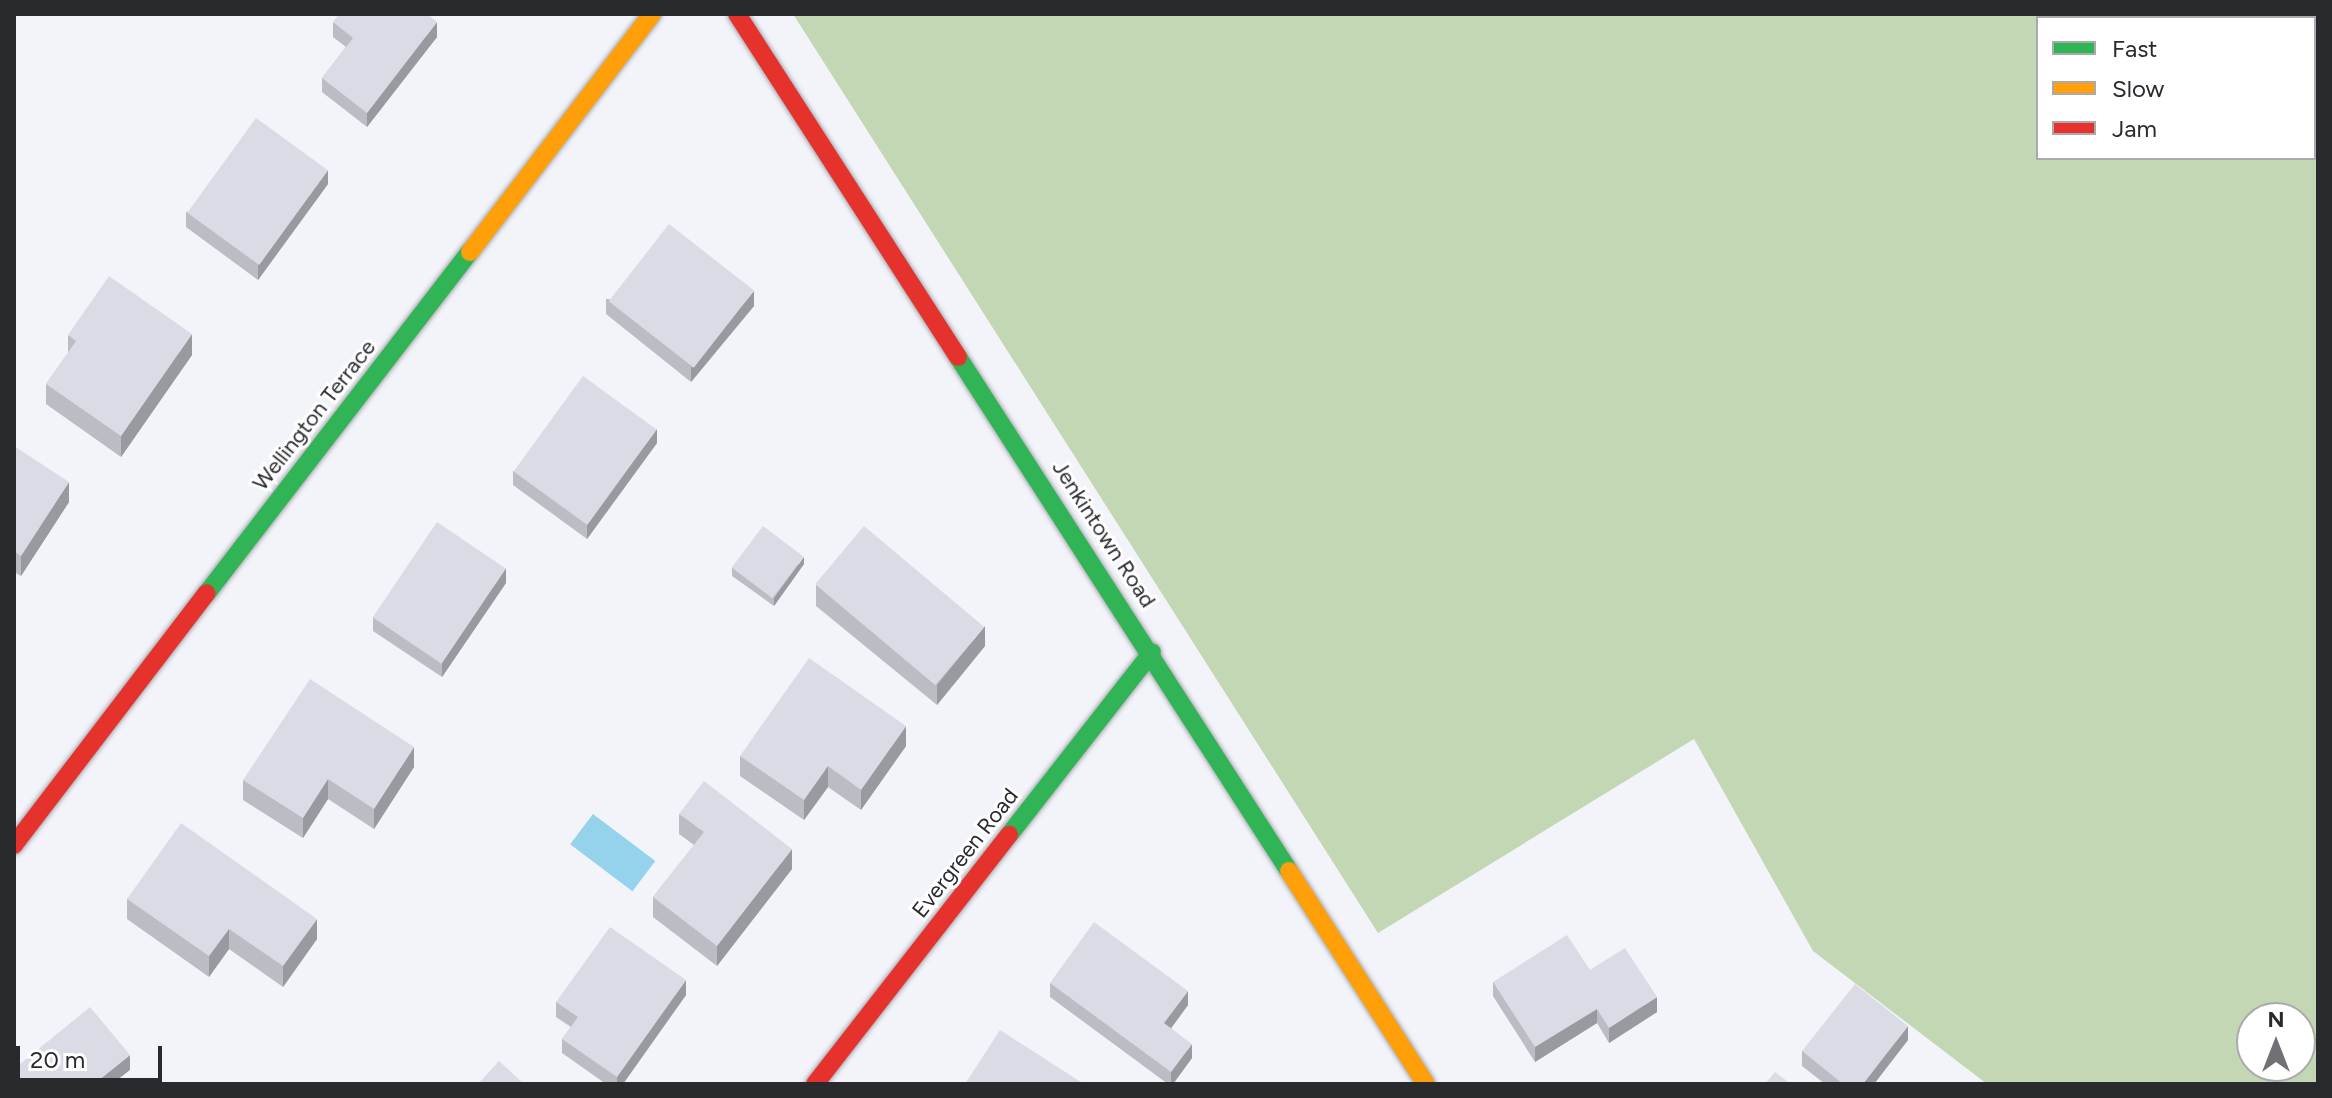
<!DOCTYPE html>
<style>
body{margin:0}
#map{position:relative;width:2332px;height:1098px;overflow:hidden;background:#f2f4fa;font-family:Figtree,sans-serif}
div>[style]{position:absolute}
.forest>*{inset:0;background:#c4d7b5}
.water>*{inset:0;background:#95d2ec;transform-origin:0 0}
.roads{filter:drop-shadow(0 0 2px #a8aaaf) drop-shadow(0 0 2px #a8aaaf)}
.fast>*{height:18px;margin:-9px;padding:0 9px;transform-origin:9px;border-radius:9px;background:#30b455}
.slow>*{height:18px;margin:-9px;padding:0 9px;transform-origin:9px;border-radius:9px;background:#ff9f0a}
.jam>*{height:18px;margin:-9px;padding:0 9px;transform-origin:9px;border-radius:9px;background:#e5322d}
.wall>*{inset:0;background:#bbbcc4}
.shaded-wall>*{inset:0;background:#9999a0}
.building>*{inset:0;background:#dadbe4;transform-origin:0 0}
span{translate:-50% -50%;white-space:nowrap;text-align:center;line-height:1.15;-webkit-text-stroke:6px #fff;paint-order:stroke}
.street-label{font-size:22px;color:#282a2e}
.frame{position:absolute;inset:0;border:16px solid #282a2e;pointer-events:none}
.legend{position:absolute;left:2036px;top:16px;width:280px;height:144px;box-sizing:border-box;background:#fff;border:2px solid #a9aaab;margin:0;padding:10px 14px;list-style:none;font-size:24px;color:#282a2e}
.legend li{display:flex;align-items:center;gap:16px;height:40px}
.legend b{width:40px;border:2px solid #a9aaab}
.north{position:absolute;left:2236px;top:1002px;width:80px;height:80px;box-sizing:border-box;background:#fff;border:2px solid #a9aaab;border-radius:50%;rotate:0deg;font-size:22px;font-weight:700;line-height:32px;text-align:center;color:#282a2e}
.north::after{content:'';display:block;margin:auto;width:28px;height:36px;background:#6f7175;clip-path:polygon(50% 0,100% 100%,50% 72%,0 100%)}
.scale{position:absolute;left:16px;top:1046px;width:146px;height:36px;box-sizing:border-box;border:4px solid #282a2e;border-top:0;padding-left:10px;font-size:24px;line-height:28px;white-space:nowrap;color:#282a2e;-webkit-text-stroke:6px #fff;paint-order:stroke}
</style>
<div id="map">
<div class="forest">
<i style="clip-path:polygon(evenodd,793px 14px,2318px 14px,2318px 1084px,1987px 1084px,1813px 951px,1694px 739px,1378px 933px,793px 14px,2038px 18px,2314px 18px,2314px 158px,2038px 158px,2038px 18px,793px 14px,2252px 1018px,2300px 1018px,2300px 1066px,2252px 1066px,2252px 1018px)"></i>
</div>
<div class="water">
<i style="left:593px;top:814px;width:78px;height:38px;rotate:37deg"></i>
</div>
<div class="roads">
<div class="fast">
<i style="left:958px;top:357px;width:611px;rotate:57.22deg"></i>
<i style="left:207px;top:593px;width:431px;rotate:-52.4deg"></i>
<i style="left:1009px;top:835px;width:232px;rotate:-52deg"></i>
</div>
<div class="slow">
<i style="left:470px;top:252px;width:300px;rotate:-52.6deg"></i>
<i style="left:1289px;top:871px;width:253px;rotate:57.3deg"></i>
</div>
<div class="jam">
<i style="left:737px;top:14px;width:408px;rotate:57.2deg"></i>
<i style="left:14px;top:845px;width:317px;rotate:-52.6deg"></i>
<i style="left:815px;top:1084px;width:316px;rotate:-52.1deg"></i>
</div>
</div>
<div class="wall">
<i style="clip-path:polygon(333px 22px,437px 37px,367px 127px,322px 92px,322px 78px,346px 47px,333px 37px)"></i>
<i style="clip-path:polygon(328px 184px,258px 280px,186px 227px,186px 212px)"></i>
<i style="clip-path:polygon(606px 299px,754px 306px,691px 382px,606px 314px)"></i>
<i style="clip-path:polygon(68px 335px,192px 355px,121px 457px,46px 404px,46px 384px,68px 353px)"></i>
<i style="clip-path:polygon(657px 443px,587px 539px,513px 485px,513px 471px)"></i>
<i style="clip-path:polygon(14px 446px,69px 502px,21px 576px,14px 572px)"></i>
<i style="clip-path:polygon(804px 564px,774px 606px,732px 576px,732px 568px)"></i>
<i style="clip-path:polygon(506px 583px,442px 677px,373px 631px,373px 617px)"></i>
<i style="clip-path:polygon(816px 585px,985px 646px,937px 705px,816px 606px)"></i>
<i style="clip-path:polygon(906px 746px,861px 810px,828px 787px,804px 820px,740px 776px,740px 756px)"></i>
<i style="clip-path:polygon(414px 767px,374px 829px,328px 799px,303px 838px,243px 800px,243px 780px)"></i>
<i style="clip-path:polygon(679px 814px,792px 869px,717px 966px,653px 917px,653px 897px,694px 845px,679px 834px)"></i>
<i style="clip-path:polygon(127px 899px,317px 939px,283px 987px,229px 949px,209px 977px,127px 919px)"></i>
<i style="clip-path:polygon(1590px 970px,1657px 1012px,1609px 1043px,1597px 1023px,1535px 1062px,1493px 996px,1493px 982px)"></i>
<i style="clip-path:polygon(1050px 983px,1188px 1005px,1171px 1028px,1192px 1058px,1173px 1084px,1168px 1084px,1050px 997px)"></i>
<i style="clip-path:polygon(686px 995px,623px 1084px,606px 1084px,562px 1053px,562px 1039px,571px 1027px,556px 1017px,556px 1002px)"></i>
<i style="clip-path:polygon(1908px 1040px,1874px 1084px,1825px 1084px,1802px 1066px,1802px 1051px)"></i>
</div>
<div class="shaded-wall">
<i style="clip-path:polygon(437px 22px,437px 37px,367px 127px,367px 113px)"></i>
<i style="clip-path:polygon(328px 170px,328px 184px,258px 280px,258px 265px)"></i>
<i style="clip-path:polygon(754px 291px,754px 306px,691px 382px,691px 368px)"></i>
<i style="clip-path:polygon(192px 334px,192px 355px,121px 457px,121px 436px)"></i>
<i style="clip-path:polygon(657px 429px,657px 443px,587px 539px,587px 524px)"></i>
<i style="clip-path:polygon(69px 482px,69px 502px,21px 576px,21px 556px)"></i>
<i style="clip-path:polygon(804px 557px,804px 564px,774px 606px,774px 598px)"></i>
<i style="clip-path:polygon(506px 568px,506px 583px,442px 677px,442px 663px)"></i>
<i style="clip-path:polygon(985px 626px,985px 646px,937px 705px,937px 685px)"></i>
<i style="clip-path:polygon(906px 726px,906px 746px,861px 810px,861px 790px)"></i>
<i style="clip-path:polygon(414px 747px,414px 767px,374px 829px,374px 809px)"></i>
<i style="clip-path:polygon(828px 766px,828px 787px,804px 820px,804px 800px)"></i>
<i style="clip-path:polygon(328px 779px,328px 799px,303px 838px,303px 818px)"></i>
<i style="clip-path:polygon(792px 849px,792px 869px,717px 966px,717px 946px)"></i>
<i style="clip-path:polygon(317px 919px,317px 939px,283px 987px,283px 966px)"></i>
<i style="clip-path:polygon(229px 929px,229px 949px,209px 977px,209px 956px)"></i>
<i style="clip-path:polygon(686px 980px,686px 995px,623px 1084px,617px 1084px,617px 1077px)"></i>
<i style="clip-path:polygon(1188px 991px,1188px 1005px,1164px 1038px,1164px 1023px)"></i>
<i style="clip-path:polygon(1657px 997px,1657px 1012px,1609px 1043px,1609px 1028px)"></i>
<i style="clip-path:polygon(1597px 1009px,1597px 1023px,1535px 1062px,1535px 1047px)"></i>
<i style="clip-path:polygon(1908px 1026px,1908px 1040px,1874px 1084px,1863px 1084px)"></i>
<i style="clip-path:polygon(1192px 1044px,1192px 1058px,1173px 1084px,1171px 1084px,1171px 1072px)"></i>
<i style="clip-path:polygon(130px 1055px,130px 1070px,112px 1084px,94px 1084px)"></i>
</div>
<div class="building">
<i style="clip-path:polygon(339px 14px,427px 14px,437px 22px,367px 113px,322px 78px,353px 38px,333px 22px)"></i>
<i style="left:256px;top:118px;width:89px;height:117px;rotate:36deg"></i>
<i style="left:669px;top:224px;width:108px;height:98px;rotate:38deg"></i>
<i style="clip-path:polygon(109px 276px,192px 334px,121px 436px,46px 384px,76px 341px,68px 335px)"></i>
<i style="left:583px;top:376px;width:91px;height:118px;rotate:36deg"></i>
<i style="clip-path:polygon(14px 446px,69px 482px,21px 556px,14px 551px)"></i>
<i style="left:437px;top:522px;width:83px;height:115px;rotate:34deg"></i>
<i style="left:763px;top:526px;width:51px;height:52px;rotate:37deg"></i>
<i style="left:864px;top:526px;width:157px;height:76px;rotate:40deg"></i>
<i style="clip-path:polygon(809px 658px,906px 726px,861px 790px,828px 766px,804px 800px,740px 756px)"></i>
<i style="clip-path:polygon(310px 679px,414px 747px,374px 809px,328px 779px,303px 818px,243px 780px)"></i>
<i style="clip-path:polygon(704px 781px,792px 849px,717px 946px,653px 897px,704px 832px,679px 814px)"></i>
<i style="clip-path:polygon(181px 823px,317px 919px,283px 966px,229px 929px,209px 956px,127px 899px)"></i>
<i style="clip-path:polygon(1094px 922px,1188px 991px,1164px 1023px,1192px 1044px,1171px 1072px,1050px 983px)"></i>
<i style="clip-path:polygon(610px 927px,686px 980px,617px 1077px,562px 1039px,578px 1017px,556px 1002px)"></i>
<i style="clip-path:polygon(1567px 935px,1590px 970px,1625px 948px,1657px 997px,1609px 1028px,1597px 1009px,1535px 1047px,1493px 982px)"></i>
<i style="clip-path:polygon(1855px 984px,1908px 1026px,1863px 1084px,1843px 1084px,1802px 1051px)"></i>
<i style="clip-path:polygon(90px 1007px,130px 1055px,94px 1084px,14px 1084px,14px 1069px)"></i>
<i style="clip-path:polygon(1000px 1030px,1084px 1084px,965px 1084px)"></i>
<i style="clip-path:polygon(499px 1061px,524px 1084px,478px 1084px)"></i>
<i style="clip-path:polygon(1775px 1072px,1791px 1084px,1765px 1084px)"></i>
</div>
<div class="street-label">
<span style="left:314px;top:415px;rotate:-52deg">Wellington Terrace</span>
<span style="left:1104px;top:534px;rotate:57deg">Jenkintown Road</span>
<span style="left:965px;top:853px;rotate:-52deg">Evergreen Road</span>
</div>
<div class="frame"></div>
<ul class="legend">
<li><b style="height:10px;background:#30b455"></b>Fast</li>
<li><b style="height:10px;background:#ff9f0a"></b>Slow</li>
<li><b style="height:10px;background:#e5322d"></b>Jam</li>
</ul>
<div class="north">N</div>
<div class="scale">20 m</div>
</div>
